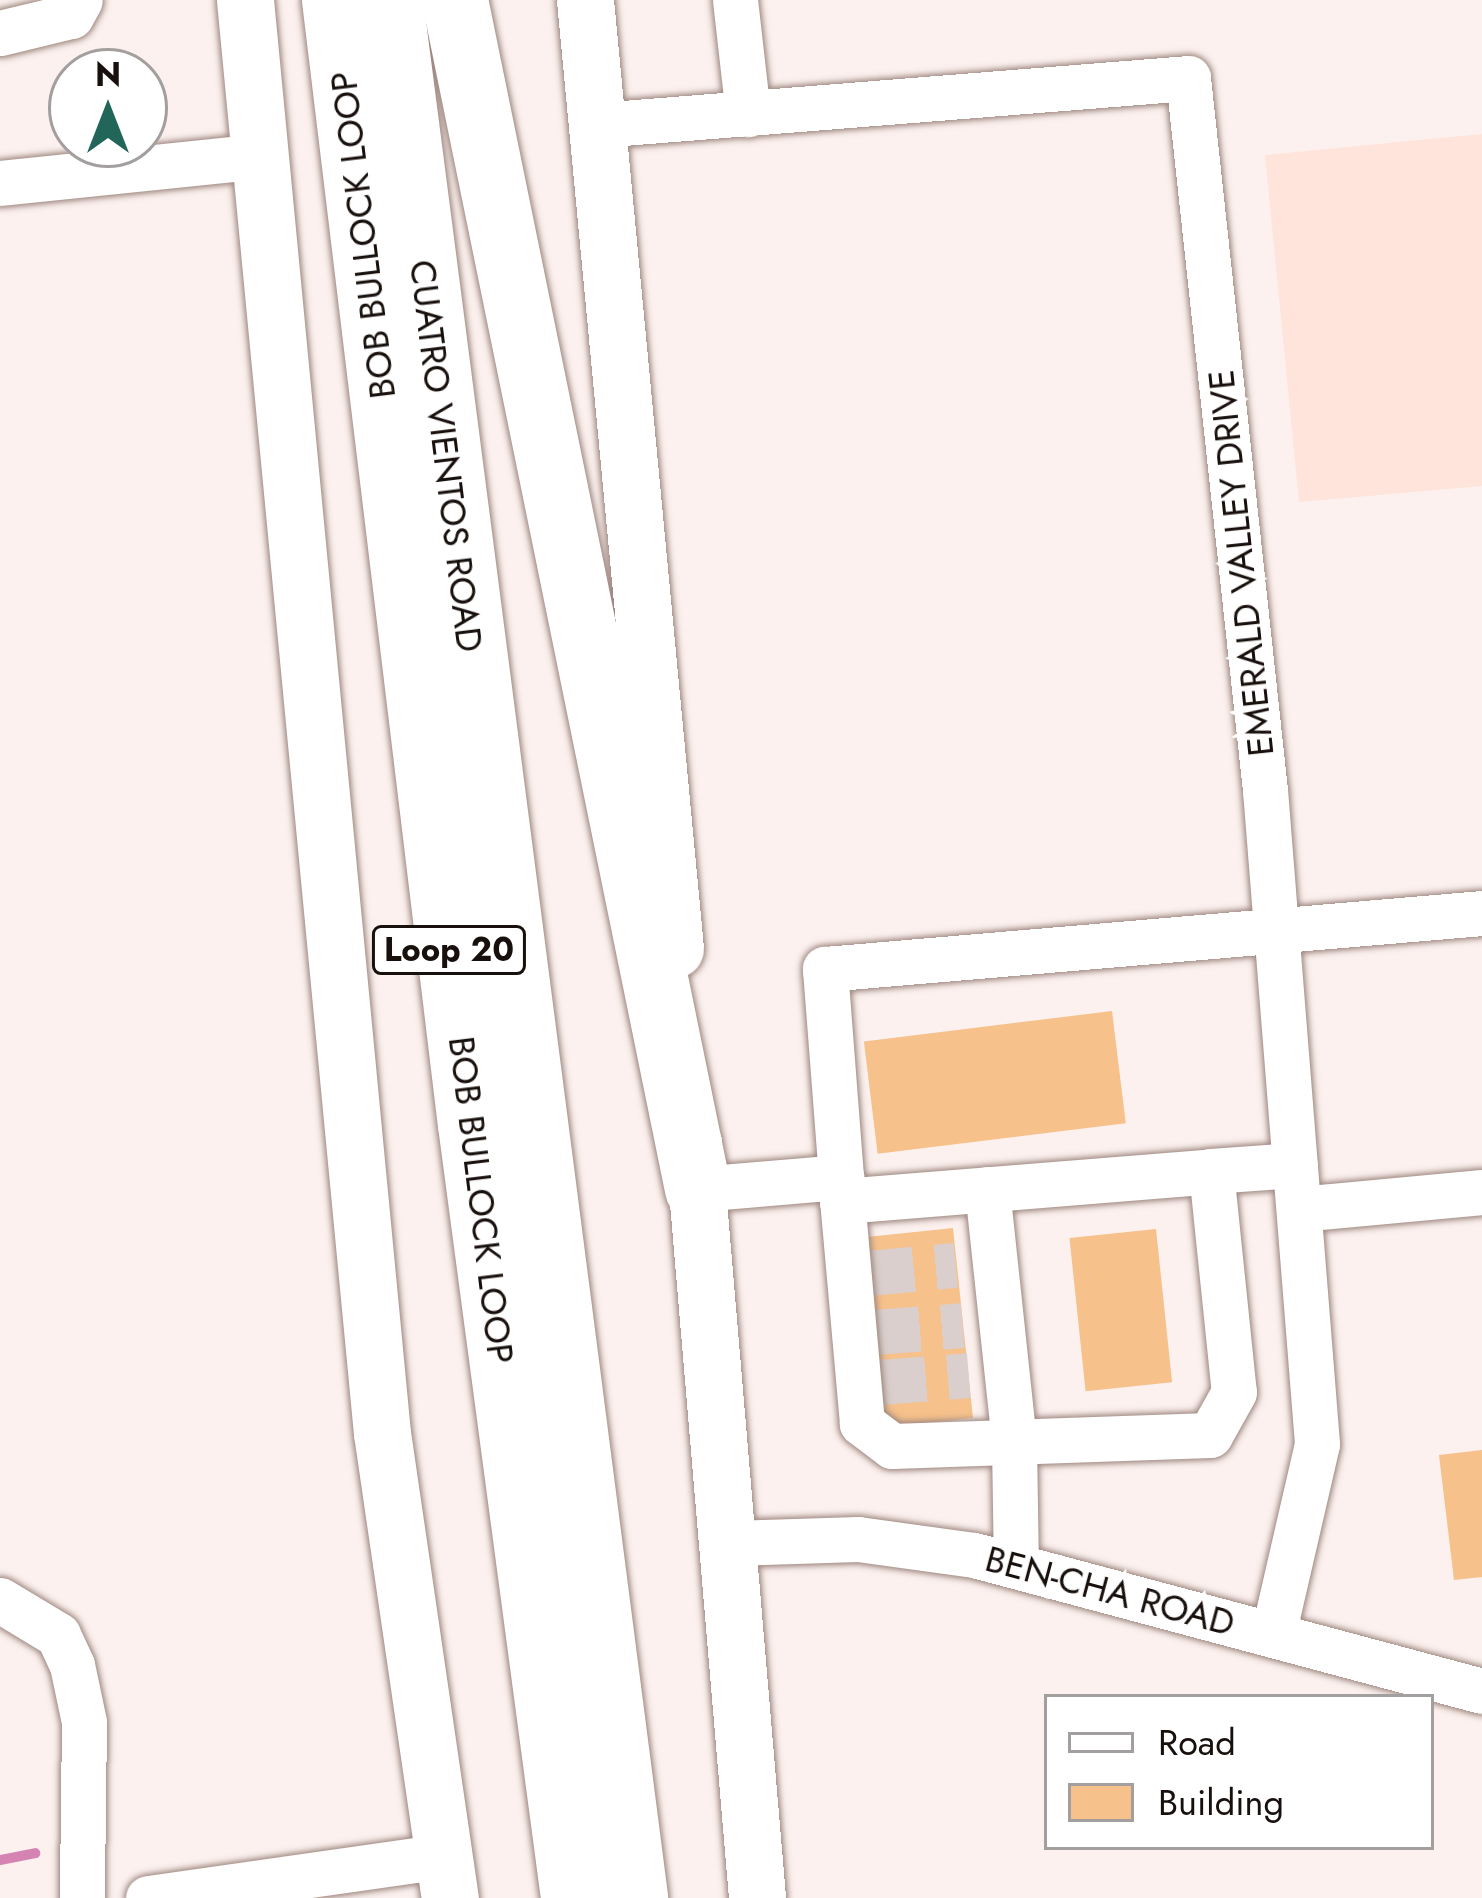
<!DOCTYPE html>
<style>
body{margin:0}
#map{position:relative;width:1482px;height:1898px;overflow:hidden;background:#fcf1ee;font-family:Jost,sans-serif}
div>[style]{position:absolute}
.built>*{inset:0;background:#ffe4db}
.stream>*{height:10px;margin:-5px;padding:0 5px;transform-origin:5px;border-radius:5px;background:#d483b3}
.building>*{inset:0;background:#f6c18a;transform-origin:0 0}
.minor-tunnel>*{height:45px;margin-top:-22.5px;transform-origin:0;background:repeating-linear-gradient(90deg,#dacfcc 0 45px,transparent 0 67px)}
.roads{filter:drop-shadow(0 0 3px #9e8780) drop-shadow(0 0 3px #9e8780)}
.minor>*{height:45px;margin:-22.5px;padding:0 22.5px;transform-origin:22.5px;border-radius:22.5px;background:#fff}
.major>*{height:57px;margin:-28.5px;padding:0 28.5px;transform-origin:28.5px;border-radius:28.5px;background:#fff}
.highway>*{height:66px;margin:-33px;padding:0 33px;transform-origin:33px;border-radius:33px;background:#fff}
span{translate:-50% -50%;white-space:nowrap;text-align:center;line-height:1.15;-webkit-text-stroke:9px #fff;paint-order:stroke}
.shield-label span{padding:3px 9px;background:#fff;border:3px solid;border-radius:9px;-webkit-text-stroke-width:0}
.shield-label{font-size:33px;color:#18100d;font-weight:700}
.street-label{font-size:36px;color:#18100d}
.legend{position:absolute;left:1044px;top:1694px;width:390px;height:156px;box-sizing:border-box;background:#fff;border:3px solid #a39f9e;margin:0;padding:15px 21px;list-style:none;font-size:36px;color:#18100d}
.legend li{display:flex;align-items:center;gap:24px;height:60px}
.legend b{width:60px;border:3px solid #a39f9e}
.north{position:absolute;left:48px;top:48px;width:120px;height:120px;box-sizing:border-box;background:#fff;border:3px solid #a39f9e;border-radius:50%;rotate:0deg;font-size:33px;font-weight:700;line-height:48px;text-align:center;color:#18100d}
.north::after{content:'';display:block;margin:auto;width:42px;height:54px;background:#216659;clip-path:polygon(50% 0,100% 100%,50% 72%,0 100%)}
</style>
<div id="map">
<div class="built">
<i style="clip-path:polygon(1482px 134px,1482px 486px,1299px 502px,1265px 155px)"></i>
</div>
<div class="stream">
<i style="left:0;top:1860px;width:36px;rotate:-11deg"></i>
</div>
<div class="building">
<i style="left:1112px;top:1011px;width:113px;height:250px;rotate:83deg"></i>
<i style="left:953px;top:1228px;width:191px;height:89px;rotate:84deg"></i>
<i style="left:1156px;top:1229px;width:154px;height:87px;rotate:84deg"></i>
<i style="clip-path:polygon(1482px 1450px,1482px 1577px,1454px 1580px,1439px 1455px)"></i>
</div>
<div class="minor-tunnel">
<i style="left:869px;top:1273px;width:87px;rotate:-5.3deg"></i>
<i style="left:875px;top:1332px;width:88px;rotate:-4.5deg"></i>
<i style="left:881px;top:1382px;width:88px;rotate:-4.5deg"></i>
</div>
<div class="roads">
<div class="minor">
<i style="left:735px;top:0;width:115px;rotate:83.5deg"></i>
<i style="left:0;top:33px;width:73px;rotate:-13.5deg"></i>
<i style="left:71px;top:16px;width:18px;rotate:-61deg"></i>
<i style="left:598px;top:125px;width:592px;rotate:-4.55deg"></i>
<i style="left:1188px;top:78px;width:716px;rotate:83.83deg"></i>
<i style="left:1265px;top:790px;width:656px;rotate:85.45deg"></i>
<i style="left:1317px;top:1444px;width:195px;rotate:103deg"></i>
<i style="left:0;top:183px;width:262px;rotate:-5.9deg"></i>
<i style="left:1211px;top:1171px;width:222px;rotate:84.1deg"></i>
<i style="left:1234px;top:1392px;width:49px;rotate:119.2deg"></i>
<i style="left:1210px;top:1435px;width:318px;rotate:178deg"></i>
<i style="left:892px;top:1446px;width:38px;rotate:-143deg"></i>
<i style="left:862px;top:1423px;width:223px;rotate:-95.1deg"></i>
<i style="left:842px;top:1201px;width:370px;rotate:-4.6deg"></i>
<i style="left:1211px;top:1171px;width:84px;rotate:-4.1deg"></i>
<i style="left:841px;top:1177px;width:209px;rotate:-94.4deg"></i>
<i style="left:825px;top:969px;width:659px;rotate:-4.87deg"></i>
<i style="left:698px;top:1189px;width:144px;rotate:-4.8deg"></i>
<i style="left:841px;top:1177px;width:24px;rotate:88deg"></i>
<i style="left:987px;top:1189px;width:255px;rotate:83.9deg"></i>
<i style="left:1014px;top:1443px;width:122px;rotate:89.1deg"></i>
<i style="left:1299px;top:1209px;width:184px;rotate:-5.3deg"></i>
<i style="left:731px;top:1543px;width:127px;rotate:-1.8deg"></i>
<i style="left:858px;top:1539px;width:117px;rotate:7.9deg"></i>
<i style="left:974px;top:1555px;width:526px;rotate:14.99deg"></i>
<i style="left:0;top:1600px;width:68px;rotate:31.1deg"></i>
<i style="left:58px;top:1635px;width:33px;rotate:65deg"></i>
<i style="left:72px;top:1665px;width:58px;rotate:78.1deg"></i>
<i style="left:84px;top:1722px;width:176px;rotate:90.7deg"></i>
<i style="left:148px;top:1898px;width:299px;rotate:-8.1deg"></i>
</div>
<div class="major">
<i style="left:245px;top:0;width:1440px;rotate:84.54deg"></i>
<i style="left:382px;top:1433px;width:470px;rotate:81.7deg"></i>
<i style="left:585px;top:0;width:953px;rotate:84.58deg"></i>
<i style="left:693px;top:1143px;width:758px;rotate:85.15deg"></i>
</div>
<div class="highway">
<i style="left:335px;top:0;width:1133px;rotate:83.11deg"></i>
<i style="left:471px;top:1125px;width:780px;rotate:82.41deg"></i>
<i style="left:390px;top:0;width:1914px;rotate:82.64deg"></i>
<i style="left:455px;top:0;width:1214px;rotate:78.45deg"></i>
</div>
</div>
<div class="shield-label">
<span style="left:449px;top:950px">Loop 20</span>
</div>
<div class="street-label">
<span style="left:363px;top:235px;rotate:-97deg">BOB BULLOCK LOOP</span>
<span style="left:446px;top:456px;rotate:83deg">CUATRO VIENTOS ROAD</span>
<span style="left:1241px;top:563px;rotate:-96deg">EMERALD VALLEY DRIVE</span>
<span style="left:481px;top:1200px;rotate:83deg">BOB BULLOCK LOOP</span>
<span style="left:1110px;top:1591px;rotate:15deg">BEN-CHA ROAD</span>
</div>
<ul class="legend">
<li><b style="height:15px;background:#fff"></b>Road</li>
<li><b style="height:33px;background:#f6c18a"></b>Building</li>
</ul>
<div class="north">N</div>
</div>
